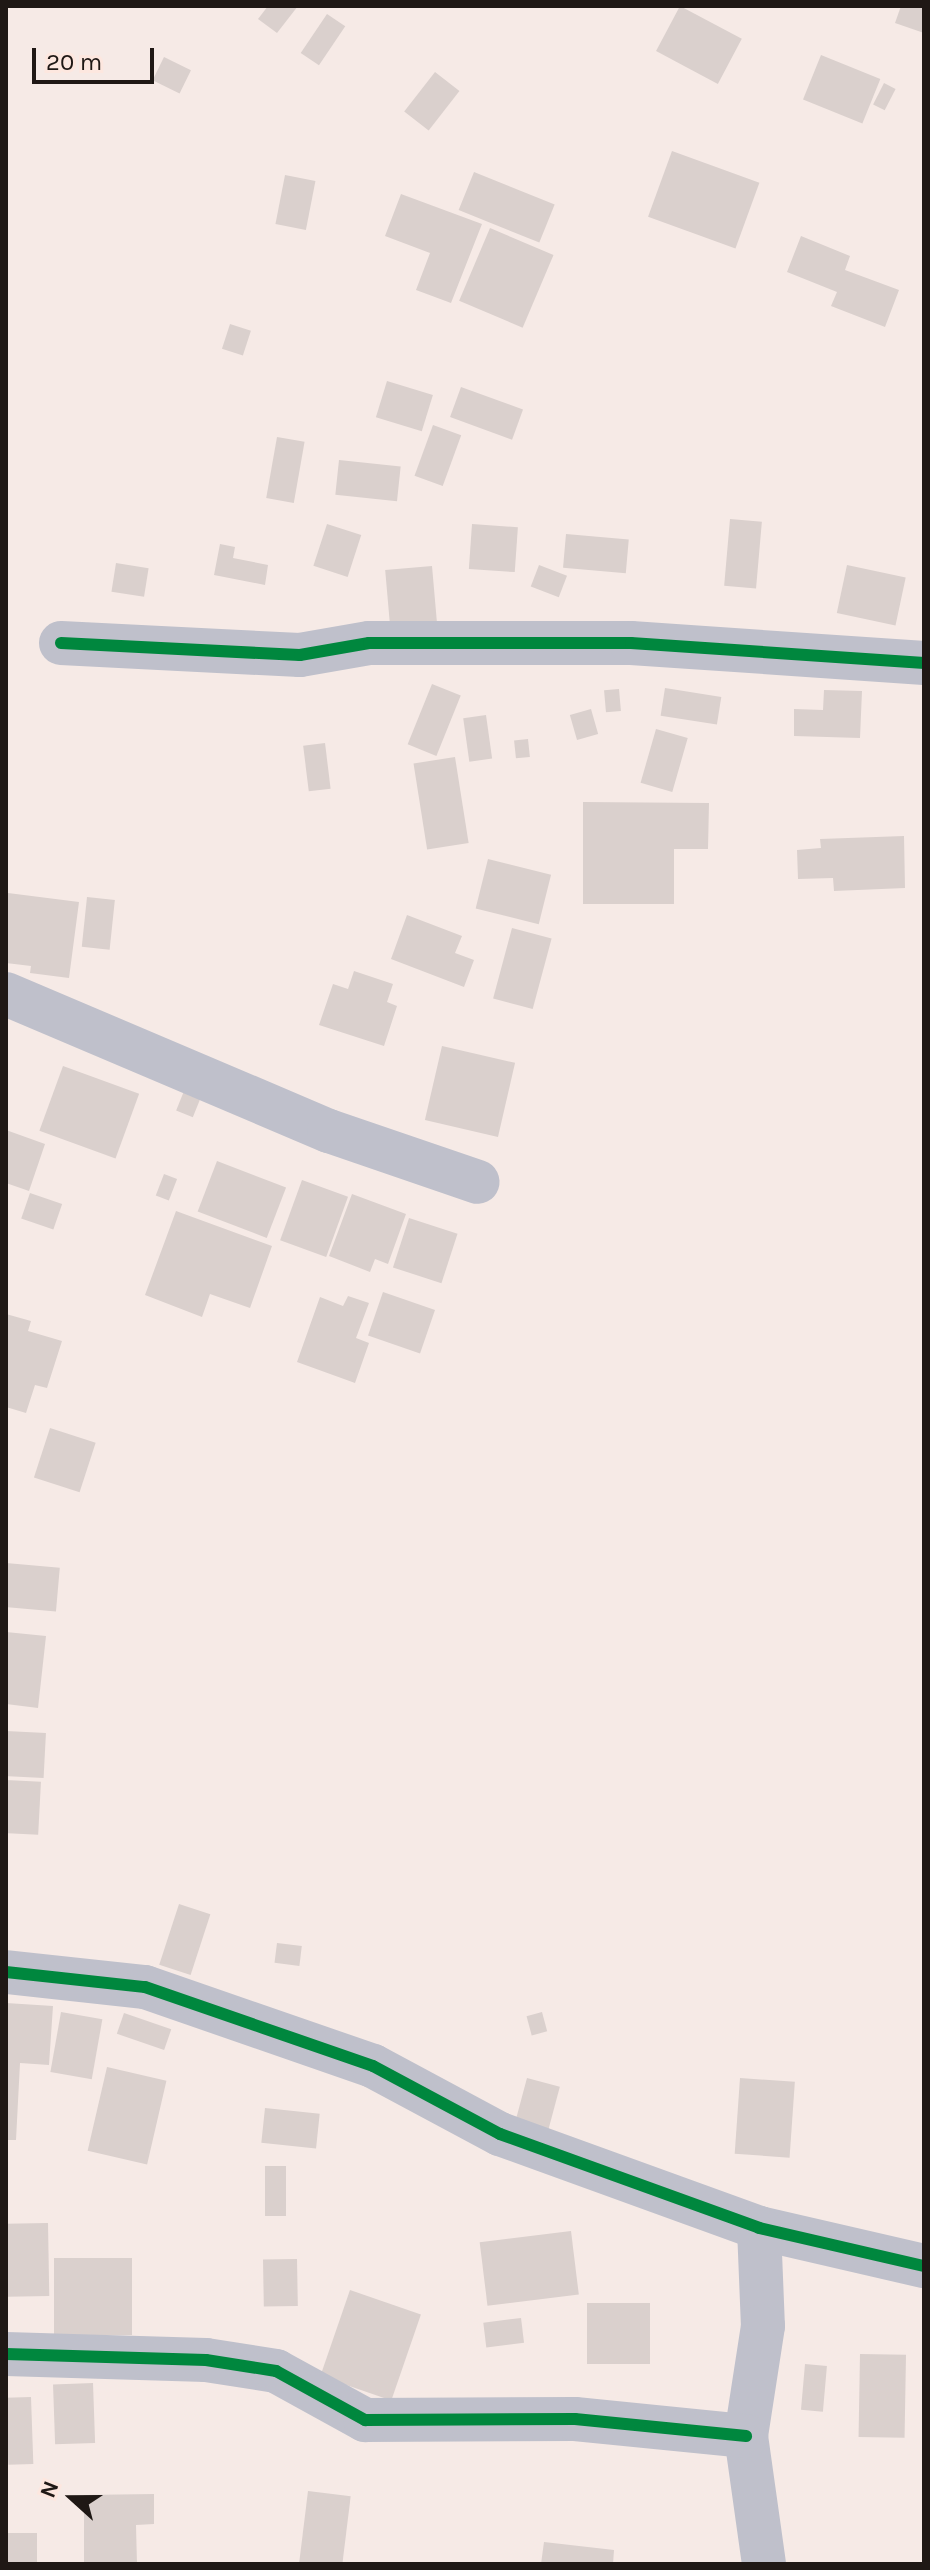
<!DOCTYPE html>
<style>
body{margin:0}
#map{position:relative;width:930px;height:2570px;overflow:hidden;background:#f6eae6;font-family:Karla,sans-serif}
div>[style]{position:absolute}
.building>*{inset:0;background:#dad0cd;transform-origin:0 0}
.minor>*{height:44px;margin:-22px;padding:0 22px;transform-origin:22px;border-radius:22px;background:#bfc0cb}
.cycleway>*{height:12px;margin:-6px;padding:0 6px;transform-origin:6px;border-radius:6px;background:#00873e}
span{translate:-50% -50%;white-space:nowrap;text-align:center;line-height:1.15;-webkit-text-stroke:7px #fde7df;paint-order:stroke}
.frame{position:absolute;inset:0;border:8px solid #1f1815;pointer-events:none}
.north{position:absolute;left:32px;top:2458px;width:80px;height:80px;-webkit-text-stroke:6px #fde7df;paint-order:stroke;rotate:291deg;font-size:22px;font-weight:700;line-height:32px;text-align:center;color:#1f1815}
.north::after{content:'';display:block;margin:auto;width:28px;height:36px;background:#1f1815;clip-path:polygon(50% 0,100% 100%,50% 72%,0 100%)}
.scale{position:absolute;left:32px;top:48px;width:122px;height:36px;box-sizing:border-box;border:4px solid #1f1815;border-top:0;padding-left:10px;font-size:24px;line-height:28px;white-space:nowrap;color:#1f1815;-webkit-text-stroke:6px #fde7df;paint-order:stroke}
</style>
<div id="map">
<div class="building">
<i style="clip-path:polygon(268px 6px,298px 6px,277px 33px,258px 19px)"></i>
<i style="left:680px;top:6px;width:70px;height:51px;rotate:28deg"></i>
<i style="clip-path:polygon(901px 6px,924px 6px,924px 33px,895px 23px)"></i>
<i style="left:327px;top:14px;width:22px;height:47px;rotate:34deg"></i>
<i style="left:821px;top:55px;width:64px;height:48px;rotate:22deg"></i>
<i style="left:164px;top:57px;width:30px;height:26px;rotate:26deg"></i>
<i style="left:435px;top:72px;width:31px;height:50px;rotate:38deg"></i>
<i style="left:884px;top:83px;width:13px;height:24px;rotate:27deg"></i>
<i style="left:672px;top:151px;width:93px;height:70px;rotate:20deg"></i>
<i style="left:474px;top:172px;width:87px;height:41px;rotate:22deg"></i>
<i style="left:285px;top:175px;width:31px;height:50px;rotate:11deg"></i>
<i style="clip-path:polygon(401px 194px,482px 224px,451px 303px,416px 290px,430px 253px,385px 236px)"></i>
<i style="left:490px;top:228px;width:69px;height:79px;rotate:23deg"></i>
<i style="clip-path:polygon(801px 236px,850px 256px,845px 270px,899px 290px,885px 327px,831px 306px,837px 292px,787px 272px)"></i>
<i style="left:230px;top:324px;width:22px;height:26px;rotate:18deg"></i>
<i style="left:387px;top:381px;width:48px;height:38px;rotate:17deg"></i>
<i style="left:461px;top:387px;width:66px;height:32px;rotate:20deg"></i>
<i style="left:433px;top:425px;width:30px;height:54px;rotate:20deg"></i>
<i style="left:277px;top:437px;width:28px;height:62px;rotate:10deg"></i>
<i style="left:339px;top:460px;width:62px;height:35px;rotate:6deg"></i>
<i style="left:730px;top:519px;width:32px;height:67px;rotate:5deg"></i>
<i style="left:327px;top:524px;width:36px;height:44px;rotate:18deg"></i>
<i style="left:472px;top:524px;width:46px;height:45px;rotate:4deg"></i>
<i style="left:566px;top:534px;width:63px;height:34px;rotate:5deg"></i>
<i style="clip-path:polygon(220px 544px,235px 547px,233px 558px,268px 565px,265px 585px,214px 575px)"></i>
<i style="left:116px;top:563px;width:33px;height:29px;rotate:9deg"></i>
<i style="left:539px;top:565px;width:30px;height:23px;rotate:21deg"></i>
<i style="left:847px;top:565px;width:60px;height:49px;rotate:12deg"></i>
<i style="left:432px;top:566px;width:61px;height:47px;rotate:85deg"></i>
<i style="left:432px;top:684px;width:31px;height:65px;rotate:22deg"></i>
<i style="left:665px;top:688px;width:57px;height:28px;rotate:9deg"></i>
<i style="left:619px;top:689px;width:22px;height:15px;rotate:85deg"></i>
<i style="clip-path:polygon(824px 690px,862px 691px,860px 738px,794px 736px,794px 709px,823px 710px)"></i>
<i style="left:591px;top:709px;width:26px;height:22px;rotate:74deg"></i>
<i style="left:486px;top:715px;width:44px;height:23px;rotate:82deg"></i>
<i style="left:656px;top:729px;width:33px;height:56px;rotate:16deg"></i>
<i style="left:528px;top:739px;width:18px;height:14px;rotate:84deg"></i>
<i style="left:325px;top:743px;width:46px;height:22px;rotate:83deg"></i>
<i style="left:455px;top:757px;width:87px;height:42px;rotate:81deg"></i>
<i style="clip-path:polygon(583px 802px,709px 803px,708px 849px,674px 849px,674px 904px,583px 904px)"></i>
<i style="clip-path:polygon(904px 836px,905px 888px,834px 891px,833px 878px,798px 879px,797px 850px,821px 848px,820px 839px)"></i>
<i style="left:488px;top:859px;width:65px;height:51px;rotate:14deg"></i>
<i style="clip-path:polygon(8px 893px,79px 902px,69px 978px,30px 973px,31px 966px,6px 963px)"></i>
<i style="left:87px;top:897px;width:28px;height:50px;rotate:6deg"></i>
<i style="clip-path:polygon(407px 915px,462px 936px,455px 953px,474px 960px,464px 987px,391px 959px)"></i>
<i style="left:512px;top:928px;width:41px;height:73px;rotate:15deg"></i>
<i style="clip-path:polygon(354px 971px,393px 984px,387px 1002px,397px 1006px,384px 1046px,319px 1025px,333px 984px,348px 989px)"></i>
<i style="left:442px;top:1046px;width:75px;height:76px;rotate:13deg"></i>
<i style="left:63px;top:1066px;width:81px;height:69px;rotate:20deg"></i>
<i style="left:184px;top:1091px;width:18px;height:21px;rotate:22deg"></i>
<i style="clip-path:polygon(6px 1130px,45px 1144px,29px 1191px,6px 1183px)"></i>
<i style="left:217px;top:1161px;width:74px;height:54px;rotate:21deg"></i>
<i style="left:164px;top:1174px;width:14px;height:23px;rotate:21deg"></i>
<i style="left:302px;top:1180px;width:49px;height:64px;rotate:20deg"></i>
<i style="left:30px;top:1193px;width:34px;height:27px;rotate:19deg"></i>
<i style="clip-path:polygon(352px 1194px,406px 1214px,388px 1264px,375px 1259px,370px 1272px,329px 1256px)"></i>
<i style="clip-path:polygon(176px 1211px,272px 1246px,250px 1308px,210px 1294px,202px 1317px,145px 1295px)"></i>
<i style="left:409px;top:1218px;width:51px;height:52px;rotate:18deg"></i>
<i style="left:383px;top:1292px;width:55px;height:46px;rotate:19deg"></i>
<i style="clip-path:polygon(348px 1296px,369px 1303px,356px 1338px,369px 1343px,355px 1383px,297px 1362px,320px 1297px,343px 1306px)"></i>
<i style="clip-path:polygon(6px 1314px,31px 1321px,28px 1331px,62px 1341px,47px 1388px,35px 1385px,26px 1413px,6px 1407px)"></i>
<i style="left:50px;top:1428px;width:48px;height:52px;rotate:18deg"></i>
<i style="left:6px;top:1563px;width:54px;height:44px;rotate:5deg"></i>
<i style="clip-path:polygon(6px 1632px,46px 1636px,38px 1708px,6px 1704px)"></i>
<i style="left:6px;top:1731px;width:40px;height:45px;rotate:3deg"></i>
<i style="left:6px;top:1780px;width:35px;height:53px;rotate:3deg"></i>
<i style="left:179px;top:1904px;width:33px;height:64px;rotate:18deg"></i>
<i style="left:277px;top:1943px;width:25px;height:20px;rotate:7deg"></i>
<i style="clip-path:polygon(6px 2003px,53px 2006px,49px 2065px,20px 2063px,16px 2140px,6px 2140px)"></i>
<i style="left:61px;top:2012px;width:42px;height:61px;rotate:10deg"></i>
<i style="left:542px;top:2012px;width:20px;height:16px;rotate:75deg"></i>
<i style="left:124px;top:2013px;width:50px;height:22px;rotate:19deg"></i>
<i style="left:107px;top:2067px;width:61px;height:86px;rotate:13deg"></i>
<i style="left:527px;top:2078px;width:34px;height:55px;rotate:15deg"></i>
<i style="left:740px;top:2078px;width:55px;height:76px;rotate:4deg"></i>
<i style="left:265px;top:2108px;width:55px;height:35px;rotate:6deg"></i>
<i style="left:265px;top:2166px;width:21px;height:50px"></i>
<i style="left:48px;top:2223px;width:73px;height:42px;rotate:89deg"></i>
<i style="left:571px;top:2231px;width:64px;height:92px;rotate:83deg"></i>
<i style="left:54px;top:2258px;width:78px;height:77px"></i>
<i style="left:297px;top:2259px;width:47px;height:34px;rotate:89deg"></i>
<i style="left:350px;top:2290px;width:75px;height:91px;rotate:19deg"></i>
<i style="left:650px;top:2303px;width:61px;height:63px;rotate:90deg"></i>
<i style="left:521px;top:2318px;width:25px;height:38px;rotate:83deg"></i>
<i style="left:860px;top:2354px;width:46px;height:83px;rotate:1deg"></i>
<i style="left:805px;top:2364px;width:22px;height:46px;rotate:5deg"></i>
<i style="left:93px;top:2383px;width:60px;height:40px;rotate:88deg"></i>
<i style="left:31px;top:2397px;width:67px;height:25px;rotate:88deg"></i>
<i style="left:308px;top:2491px;width:43px;height:73px;rotate:7deg"></i>
<i style="clip-path:polygon(154px 2494px,154px 2524px,136px 2525px,137px 2564px,84px 2564px,84px 2495px)"></i>
<i style="left:6px;top:2533px;width:31px;height:31px"></i>
<i style="clip-path:polygon(544px 2542px,614px 2550px,613px 2564px,541px 2564px)"></i>
</div>
<div class="minor">
<i style="left:61px;top:643px;width:239px;rotate:2.9deg"></i>
<i style="left:300px;top:655px;width:70px;rotate:-9.9deg"></i>
<i style="left:369px;top:643px;width:262px"></i>
<i style="left:631px;top:643px;width:294px;rotate:3.9deg"></i>
<i style="left:6px;top:994px;width:351px;rotate:23deg"></i>
<i style="left:329px;top:1131px;width:157px;rotate:18.9deg"></i>
<i style="left:6px;top:1972px;width:140px;rotate:6.2deg"></i>
<i style="left:145px;top:1987px;width:241px;rotate:19.1deg"></i>
<i style="left:373px;top:2066px;width:144px;rotate:28.2deg"></i>
<i style="left:500px;top:2134px;width:276px;rotate:19.9deg"></i>
<i style="left:759px;top:2228px;width:169px;rotate:13deg"></i>
<i style="left:759px;top:2228px;width:98px;rotate:87.7deg"></i>
<i style="left:763px;top:2326px;width:111px;rotate:98.8deg"></i>
<i style="left:746px;top:2436px;width:129px;rotate:82deg"></i>
<i style="left:6px;top:2354px;width:200px;rotate:1.7deg"></i>
<i style="left:206px;top:2360px;width:71px;rotate:8.9deg"></i>
<i style="left:276px;top:2371px;width:102px;rotate:28.8deg"></i>
<i style="left:365px;top:2420px;width:210px;rotate:-0.3deg"></i>
<i style="left:575px;top:2419px;width:172px;rotate:5.7deg"></i>
</div>
<div class="cycleway">
<i style="left:61px;top:643px;width:239px;rotate:2.9deg"></i>
<i style="left:300px;top:655px;width:70px;rotate:-9.9deg"></i>
<i style="left:369px;top:643px;width:262px"></i>
<i style="left:631px;top:643px;width:294px;rotate:3.9deg"></i>
<i style="left:6px;top:1972px;width:140px;rotate:6.2deg"></i>
<i style="left:145px;top:1987px;width:241px;rotate:19.1deg"></i>
<i style="left:373px;top:2066px;width:144px;rotate:28.2deg"></i>
<i style="left:500px;top:2134px;width:276px;rotate:19.9deg"></i>
<i style="left:759px;top:2228px;width:169px;rotate:13deg"></i>
<i style="left:6px;top:2354px;width:200px;rotate:1.7deg"></i>
<i style="left:206px;top:2360px;width:71px;rotate:8.9deg"></i>
<i style="left:276px;top:2371px;width:102px;rotate:28.8deg"></i>
<i style="left:365px;top:2420px;width:210px;rotate:-0.3deg"></i>
<i style="left:575px;top:2419px;width:172px;rotate:5.7deg"></i>
</div>
<div class="frame"></div>
<div class="north">N</div>
<div class="scale">20 m</div>
</div>
